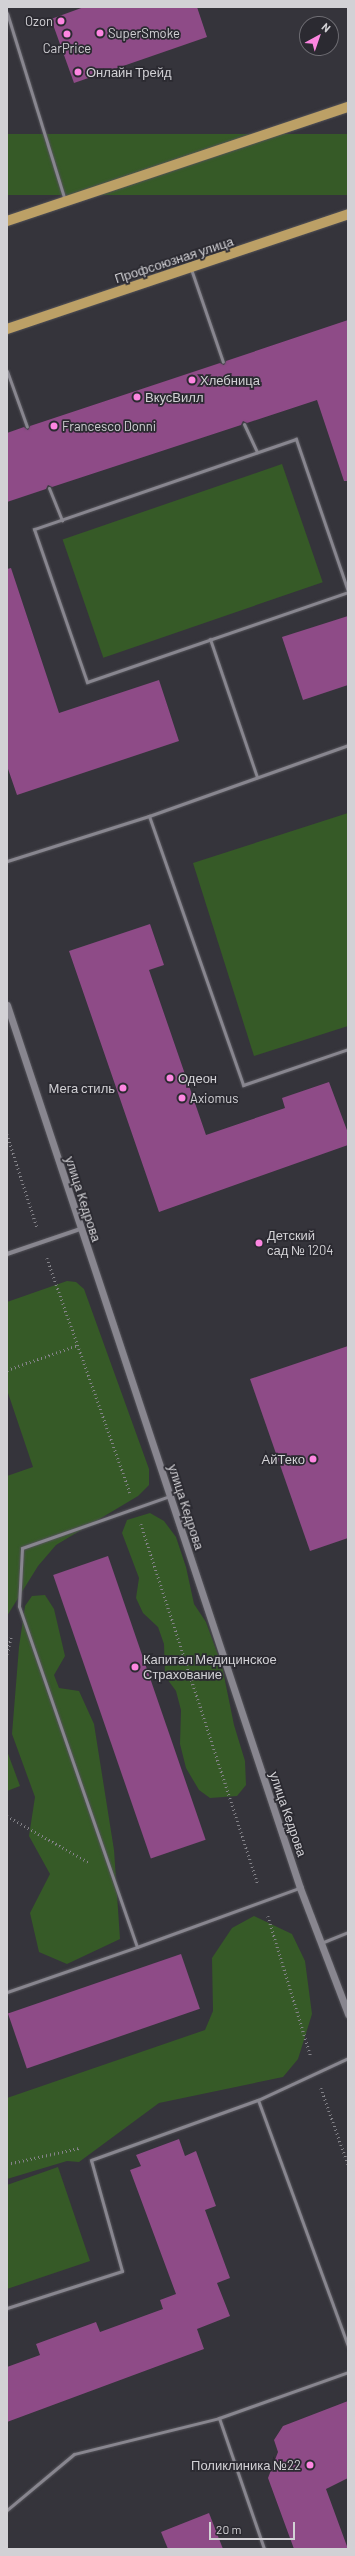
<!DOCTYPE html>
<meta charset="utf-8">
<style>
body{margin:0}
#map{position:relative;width:355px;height:2556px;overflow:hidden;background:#35343b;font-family:Barlow,sans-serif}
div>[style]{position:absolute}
.green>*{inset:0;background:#365a27;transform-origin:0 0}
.building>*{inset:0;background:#8e4b87;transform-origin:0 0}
.path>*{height:2.5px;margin-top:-1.25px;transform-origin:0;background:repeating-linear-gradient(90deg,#848389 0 1px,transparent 0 4px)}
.roads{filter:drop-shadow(0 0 1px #535258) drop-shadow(0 0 1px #535258)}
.service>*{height:3px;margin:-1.5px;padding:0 1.5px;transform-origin:1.5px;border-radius:1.5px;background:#88868f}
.minor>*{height:4px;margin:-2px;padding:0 2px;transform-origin:2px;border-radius:2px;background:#88868f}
.tertiary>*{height:7px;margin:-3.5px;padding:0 3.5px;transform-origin:3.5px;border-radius:3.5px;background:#88868f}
.primary>*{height:10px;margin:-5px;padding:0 5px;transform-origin:5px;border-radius:5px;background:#bca066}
.dots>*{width:11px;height:11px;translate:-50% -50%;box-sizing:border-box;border:2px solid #2b2a31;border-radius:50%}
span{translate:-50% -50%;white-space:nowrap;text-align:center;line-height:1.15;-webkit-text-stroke:3.5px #2b2a31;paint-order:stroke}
.poi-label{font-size:13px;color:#d2d1d5}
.right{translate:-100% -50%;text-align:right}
.left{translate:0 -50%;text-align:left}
.street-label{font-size:13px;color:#d2d1d5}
.frame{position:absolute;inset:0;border:8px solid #d2d1d5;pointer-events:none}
.north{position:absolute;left:299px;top:16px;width:40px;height:40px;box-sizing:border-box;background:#2b2a31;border:1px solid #6e6d73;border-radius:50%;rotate:40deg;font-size:11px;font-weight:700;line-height:16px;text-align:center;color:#d2d1d5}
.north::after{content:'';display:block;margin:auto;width:14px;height:18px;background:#fd86e1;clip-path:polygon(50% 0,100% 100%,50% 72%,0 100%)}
.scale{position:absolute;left:209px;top:2522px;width:86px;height:18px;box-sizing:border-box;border:2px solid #d2d1d5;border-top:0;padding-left:5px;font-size:12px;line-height:14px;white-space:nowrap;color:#d2d1d5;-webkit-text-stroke:3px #2b2a31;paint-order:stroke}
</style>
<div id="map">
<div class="green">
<i style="left:348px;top:134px;width:61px;height:360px;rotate:90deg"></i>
<i style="left:282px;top:464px;width:125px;height:232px;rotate:71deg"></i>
<i style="clip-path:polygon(348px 813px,348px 1026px,254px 1056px,193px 863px)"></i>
<i style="clip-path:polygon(67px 1281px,76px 1282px,84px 1289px,149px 1469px,149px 1485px,138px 1496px,56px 1545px,38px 1566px,7px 1616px,7px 1476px,33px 1467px,7px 1390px,7px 1302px)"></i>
<i style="clip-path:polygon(150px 1513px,164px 1521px,176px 1537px,186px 1567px,194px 1604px,206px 1622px,222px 1666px,234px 1725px,245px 1761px,246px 1785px,237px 1796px,210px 1798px,199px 1790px,186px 1768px,180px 1744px,181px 1710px,176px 1691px,165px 1676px,164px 1644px,158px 1627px,143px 1613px,136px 1598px,139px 1578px,122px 1533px,127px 1520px)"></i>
<i style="clip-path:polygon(45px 1595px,54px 1609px,65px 1656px,54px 1675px,59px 1688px,79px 1691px,94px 1724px,114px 1850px,120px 1939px,67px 1964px,39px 1952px,30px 1913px,50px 1874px,29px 1836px,35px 1797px,12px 1734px,19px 1647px,25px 1606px,32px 1596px)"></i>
<i style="clip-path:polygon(7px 1751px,20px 1786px,7px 1791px)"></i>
<i style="clip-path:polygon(254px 1916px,292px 1934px,305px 1961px,312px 2014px,298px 2059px,283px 2077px,159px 2103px,79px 2162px,67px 2161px,7px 2179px,7px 2098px,205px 2030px,213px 2011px,212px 1958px,232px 1928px)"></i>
<i style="clip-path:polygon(58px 2167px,90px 2261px,7px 2289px,7px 2185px)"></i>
</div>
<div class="building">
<i style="clip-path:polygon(84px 7px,197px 7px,207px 37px,74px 83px,51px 19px)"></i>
<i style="clip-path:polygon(348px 320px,348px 481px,344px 481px,317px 400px,247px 423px,243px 421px,241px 425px,52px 487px,48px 485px,46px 489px,7px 502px,7px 433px,24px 427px,28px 430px,30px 426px,220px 363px,224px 365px,226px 361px)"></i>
<i style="clip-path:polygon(11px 568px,59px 713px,159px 680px,179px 741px,17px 795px,7px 766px,7px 569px)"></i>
<i style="clip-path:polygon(348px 616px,348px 685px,303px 700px,282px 637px)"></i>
<i style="clip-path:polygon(150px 924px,164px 965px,149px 970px,206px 1135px,285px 1108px,282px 1098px,329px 1082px,348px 1133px,348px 1145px,159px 1212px,69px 951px)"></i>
<i style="clip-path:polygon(348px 1346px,348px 1538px,310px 1551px,250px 1379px)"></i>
<i style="left:108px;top:1556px;width:300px;height:58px;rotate:71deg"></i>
<i style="left:181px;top:1954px;width:58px;height:183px;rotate:71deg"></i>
<i style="clip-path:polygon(179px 2139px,185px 2156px,196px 2151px,216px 2206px,205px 2210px,230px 2278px,217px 2283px,230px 2316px,197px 2329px,204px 2349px,7px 2422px,7px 2367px,40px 2355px,36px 2344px,96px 2322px,100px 2332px,163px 2309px,160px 2300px,176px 2294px,130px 2170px,141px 2166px,136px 2155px)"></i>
<i style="clip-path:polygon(348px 2401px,348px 2478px,326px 2489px,348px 2549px,294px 2549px,268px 2478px,278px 2452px,274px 2440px,283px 2426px)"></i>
<i style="clip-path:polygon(209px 2513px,223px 2549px,168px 2549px,161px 2532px)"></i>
</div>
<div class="path">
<i style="left:7px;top:1134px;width:98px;rotate:72.1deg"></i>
<i style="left:47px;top:1258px;width:249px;rotate:70.5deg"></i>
<i style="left:7px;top:1370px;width:75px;rotate:-19.4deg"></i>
<i style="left:141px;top:1524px;width:379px;rotate:72deg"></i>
<i style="left:7px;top:1654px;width:17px;rotate:-77deg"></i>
<i style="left:7px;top:1816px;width:95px;rotate:29.5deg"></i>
<i style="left:268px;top:1916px;width:147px;rotate:73deg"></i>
<i style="left:321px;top:2088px;width:81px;rotate:70.4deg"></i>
<i style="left:7px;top:2164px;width:74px;rotate:-12.5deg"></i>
</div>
<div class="roads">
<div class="service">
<i style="left:7px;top:13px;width:196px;rotate:72.8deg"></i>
<i style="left:191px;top:269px;width:98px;rotate:71deg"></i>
<i style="left:7px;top:371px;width:59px;rotate:70.3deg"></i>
<i style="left:244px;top:424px;width:31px;rotate:65deg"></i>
<i style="left:49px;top:488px;width:35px;rotate:68deg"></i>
<i style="left:348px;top:591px;width:161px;rotate:-108.9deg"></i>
<i style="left:296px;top:439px;width:277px;rotate:161deg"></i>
<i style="left:34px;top:529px;width:162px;rotate:70.9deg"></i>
<i style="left:87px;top:682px;width:276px;rotate:-19deg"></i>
<i style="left:210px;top:639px;width:146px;rotate:71.2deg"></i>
<i style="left:149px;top:816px;width:285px;rotate:70.7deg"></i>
<i style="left:243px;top:1085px;width:111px;rotate:-18.9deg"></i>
<i style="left:7px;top:861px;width:149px;rotate:-17.6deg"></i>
<i style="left:149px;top:816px;width:211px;rotate:-19.6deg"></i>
<i style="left:321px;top:1943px;width:29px;rotate:-22deg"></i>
<i style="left:137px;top:1947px;width:172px;rotate:-20deg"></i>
<i style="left:7px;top:1992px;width:138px;rotate:-19.1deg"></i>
<i style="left:137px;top:1947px;width:361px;rotate:-109.1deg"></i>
<i style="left:19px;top:1606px;width:58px;rotate:-87deg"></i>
<i style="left:22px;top:1548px;width:157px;rotate:-19.4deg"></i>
<i style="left:258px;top:2100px;width:262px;rotate:69.9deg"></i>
<i style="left:7px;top:2308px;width:121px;rotate:-17.8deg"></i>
<i style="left:122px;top:2271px;width:115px;rotate:-105.6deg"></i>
<i style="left:91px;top:2160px;width:177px;rotate:-19.8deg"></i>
<i style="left:258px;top:2100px;width:99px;rotate:-25deg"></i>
<i style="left:219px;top:2418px;width:139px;rotate:71deg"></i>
<i style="left:7px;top:2510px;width:87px;rotate:-39.9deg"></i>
<i style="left:74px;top:2454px;width:149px;rotate:-13.9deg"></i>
<i style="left:219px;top:2418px;width:137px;rotate:-19.6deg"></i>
</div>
<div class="minor">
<i style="left:7px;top:1254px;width:77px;rotate:-18.9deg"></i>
</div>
<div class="tertiary">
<i style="left:7px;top:1005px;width:930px;rotate:71.64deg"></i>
<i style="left:300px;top:1888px;width:135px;rotate:69.1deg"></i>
</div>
<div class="primary">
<i style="left:7px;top:221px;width:360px;rotate:-18.5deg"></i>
<i style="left:7px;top:329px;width:360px;rotate:-18.6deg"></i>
</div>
</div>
<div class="dots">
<i style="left:61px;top:21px;background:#fd86e1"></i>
<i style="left:100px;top:33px;background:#fd86e1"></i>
<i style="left:67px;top:34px;background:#fd86e1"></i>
<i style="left:78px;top:72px;background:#fd86e1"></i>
<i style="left:192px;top:380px;background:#fd86e1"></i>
<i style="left:137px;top:397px;background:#fd86e1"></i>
<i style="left:54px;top:426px;background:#fd86e1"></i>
<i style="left:170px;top:1078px;background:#fd86e1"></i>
<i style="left:123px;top:1088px;background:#fd86e1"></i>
<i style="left:182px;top:1098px;background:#fd86e1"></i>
<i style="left:259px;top:1243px;background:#fd86e1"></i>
<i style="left:313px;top:1459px;background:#fd86e1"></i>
<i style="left:135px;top:1667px;background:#fd86e1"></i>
<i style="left:310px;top:2465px;background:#fd86e1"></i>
</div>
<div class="poi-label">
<span class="right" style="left:53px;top:21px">Ozon</span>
<span class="left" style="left:108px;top:33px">SuperSmoke</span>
<span style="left:67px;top:48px">CarPrice</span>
<span class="left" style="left:86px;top:72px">Онлайн Трейд</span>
<span class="left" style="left:200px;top:380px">Хлебница</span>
<span class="left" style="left:145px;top:397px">ВкусВилл</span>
<span class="left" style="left:62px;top:426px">Francesco Donni</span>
<span class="left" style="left:178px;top:1078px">Одеон</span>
<span class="right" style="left:115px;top:1088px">Мега стиль</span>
<span class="left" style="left:190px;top:1098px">Axiomus</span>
<span class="left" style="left:267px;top:1243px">Детский<br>сад № 1204</span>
<span class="right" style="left:305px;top:1459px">АйТеко</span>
<span class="left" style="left:143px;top:1667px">Капитал Медицинское<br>Страхование</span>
<span class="right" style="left:301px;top:2465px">Поликлиника №22</span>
</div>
<div class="street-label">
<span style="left:174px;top:260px;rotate:-18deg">Профсоюзная улица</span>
<span style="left:83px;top:1199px;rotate:72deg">улица Кедрова</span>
<span style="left:186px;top:1507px;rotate:72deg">улица Кедрова</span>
<span style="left:288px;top:1814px;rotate:71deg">улица Кедрова</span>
</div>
<div class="frame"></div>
<div class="north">N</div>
<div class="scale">20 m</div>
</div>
